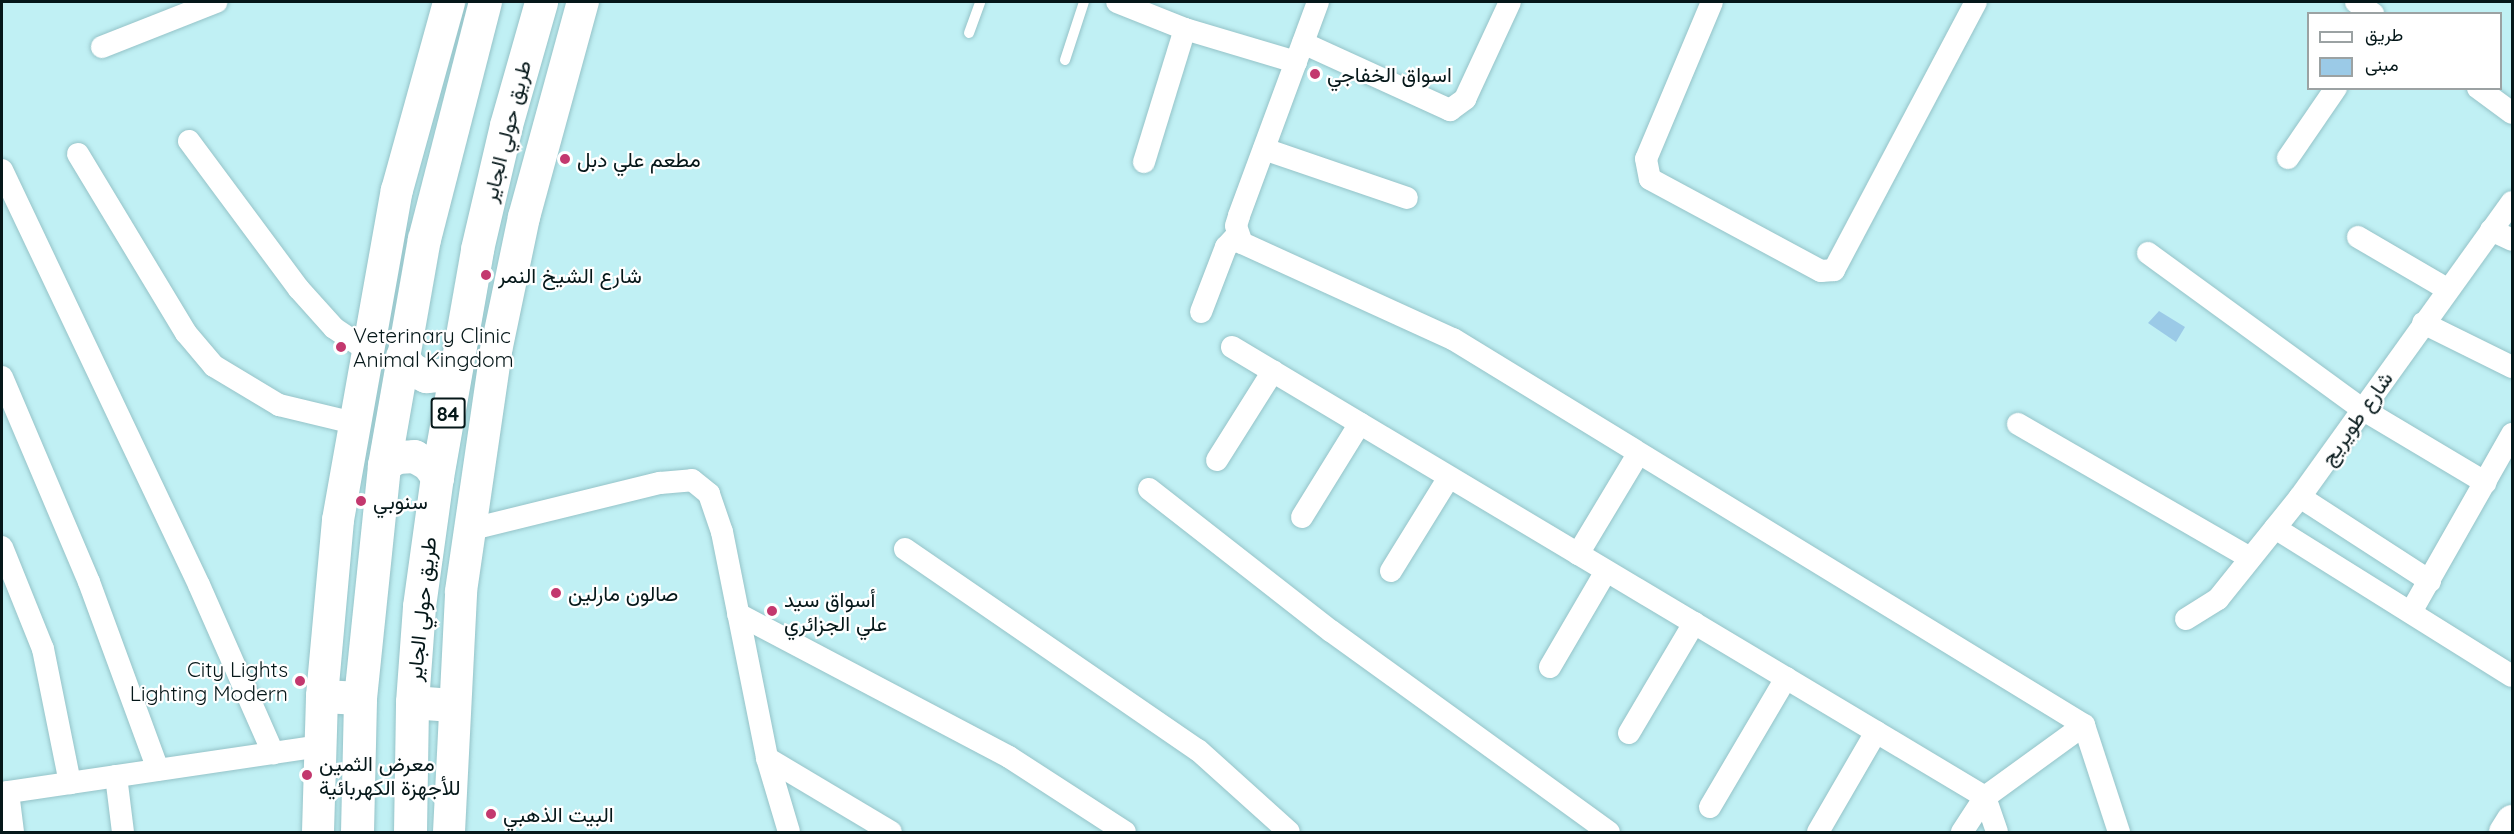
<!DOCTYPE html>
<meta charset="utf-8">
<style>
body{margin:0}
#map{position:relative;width:2514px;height:834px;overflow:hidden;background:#c0f0f4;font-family:Quicksand,Vazirmatn,sans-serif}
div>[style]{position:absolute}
.building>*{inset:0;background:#9bcae7}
.roads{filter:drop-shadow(0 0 2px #95c3c8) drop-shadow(0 0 2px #95c3c8)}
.service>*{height:10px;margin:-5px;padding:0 5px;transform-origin:5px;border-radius:5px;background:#fff}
.minor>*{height:22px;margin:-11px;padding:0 11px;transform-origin:11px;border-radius:11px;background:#fff}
.secondary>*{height:32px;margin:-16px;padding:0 16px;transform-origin:16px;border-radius:16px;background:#fff}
.primary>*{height:33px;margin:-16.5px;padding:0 16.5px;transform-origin:16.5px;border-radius:16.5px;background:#fff}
.trunk>*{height:33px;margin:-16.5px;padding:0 16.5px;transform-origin:16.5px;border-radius:16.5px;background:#fff}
.dots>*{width:16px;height:16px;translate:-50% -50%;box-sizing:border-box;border:3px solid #fff;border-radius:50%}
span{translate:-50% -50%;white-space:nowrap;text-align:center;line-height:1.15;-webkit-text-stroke:4.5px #fff;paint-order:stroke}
.shield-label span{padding:2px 4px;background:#fff;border:2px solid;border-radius:4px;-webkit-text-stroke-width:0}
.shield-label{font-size:20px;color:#051719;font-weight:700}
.poi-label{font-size:21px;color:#051719}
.left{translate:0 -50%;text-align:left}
.right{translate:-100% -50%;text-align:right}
.street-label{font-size:21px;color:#051719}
.frame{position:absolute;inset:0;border:3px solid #051719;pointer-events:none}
.legend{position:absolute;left:2307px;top:12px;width:195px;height:78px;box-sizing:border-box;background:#fff;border:2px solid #9ba2a3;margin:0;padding:8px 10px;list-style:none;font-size:18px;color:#051719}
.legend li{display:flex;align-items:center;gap:12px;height:30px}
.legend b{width:30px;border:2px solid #9ba2a3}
</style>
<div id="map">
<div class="building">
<i style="clip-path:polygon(2159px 311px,2185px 327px,2176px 342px,2148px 323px)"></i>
</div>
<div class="roads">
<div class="service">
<i style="left:969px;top:33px;width:33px;rotate:-70deg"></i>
<i style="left:1065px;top:60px;width:61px;rotate:-71.9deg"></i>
</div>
<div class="minor">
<i style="left:1117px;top:2px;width:73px;rotate:21.7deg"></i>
<i style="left:1185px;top:29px;width:116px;rotate:16.6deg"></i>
<i style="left:1318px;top:2px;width:228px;rotate:110.3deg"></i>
<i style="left:1239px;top:216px;width:10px;rotate:107deg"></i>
<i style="left:1236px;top:226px;width:18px;rotate:71deg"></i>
<i style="left:1242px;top:243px;width:232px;rotate:24.5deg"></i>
<i style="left:1453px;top:339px;width:740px;rotate:31.46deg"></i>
<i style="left:2084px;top:725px;width:113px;rotate:71.9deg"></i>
<i style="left:1712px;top:2px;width:170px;rotate:112.8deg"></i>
<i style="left:1646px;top:159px;width:20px;rotate:79deg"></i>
<i style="left:1650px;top:179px;width:194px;rotate:28.3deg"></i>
<i style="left:1821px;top:271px;width:13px;rotate:-4deg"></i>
<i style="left:1834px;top:270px;width:303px;rotate:-62.1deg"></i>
<i style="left:2356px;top:2px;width:21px;rotate:35deg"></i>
<i style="left:1303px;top:43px;width:162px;rotate:24.5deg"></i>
<i style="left:1450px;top:110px;width:19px;rotate:-36deg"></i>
<i style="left:1465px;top:99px;width:107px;rotate:-65.1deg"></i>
<i style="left:102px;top:47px;width:123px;rotate:-21.5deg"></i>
<i style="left:2478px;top:88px;width:42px;rotate:36.3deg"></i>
<i style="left:189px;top:141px;width:184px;rotate:53.4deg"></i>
<i style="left:299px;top:289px;width:52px;rotate:48.1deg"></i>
<i style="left:334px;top:328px;width:40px;rotate:34deg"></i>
<i style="left:1264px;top:149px;width:151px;rotate:18.9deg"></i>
<i style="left:78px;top:154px;width:209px;rotate:58.9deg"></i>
<i style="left:186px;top:333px;width:43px;rotate:49.7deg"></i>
<i style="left:214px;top:366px;width:76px;rotate:31deg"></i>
<i style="left:279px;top:405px;width:77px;rotate:13.5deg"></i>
<i style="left:2288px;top:158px;width:85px;rotate:-55.6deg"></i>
<i style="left:1144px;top:162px;width:139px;rotate:-72.9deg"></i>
<i style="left:2px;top:170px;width:459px;rotate:64.6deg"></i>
<i style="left:199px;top:585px;width:184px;rotate:66.2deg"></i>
<i style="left:2491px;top:230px;width:23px;rotate:25deg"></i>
<i style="left:2358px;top:237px;width:103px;rotate:30.3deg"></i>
<i style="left:2148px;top:253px;width:265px;rotate:36.1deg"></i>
<i style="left:2362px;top:409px;width:144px;rotate:30.8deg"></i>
<i style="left:1201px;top:312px;width:70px;rotate:-69deg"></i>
<i style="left:1226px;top:247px;width:16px;rotate:-47deg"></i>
<i style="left:2423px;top:323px;width:99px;rotate:26.3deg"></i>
<i style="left:1232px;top:347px;width:877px;rotate:30.86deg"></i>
<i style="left:1985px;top:797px;width:37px;rotate:71deg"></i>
<i style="left:2px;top:377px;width:223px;rotate:67deg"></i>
<i style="left:89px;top:582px;width:200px;rotate:69.8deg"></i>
<i style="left:2018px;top:424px;width:268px;rotate:30deg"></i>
<i style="left:1217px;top:460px;width:105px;rotate:-57.8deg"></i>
<i style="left:1149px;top:489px;width:231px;rotate:38deg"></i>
<i style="left:1331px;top:631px;width:343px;rotate:35.9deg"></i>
<i style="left:2300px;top:497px;width:155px;rotate:32.9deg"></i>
<i style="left:1302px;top:517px;width:110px;rotate:-58.3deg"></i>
<i style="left:2275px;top:528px;width:279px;rotate:32deg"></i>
<i style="left:468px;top:530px;width:198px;rotate:-13.8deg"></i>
<i style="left:660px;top:483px;width:32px;rotate:-5deg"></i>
<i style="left:692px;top:480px;width:22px;rotate:39deg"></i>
<i style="left:709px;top:494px;width:40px;rotate:71.1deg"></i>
<i style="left:722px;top:532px;width:230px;rotate:78.7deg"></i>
<i style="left:767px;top:758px;width:77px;rotate:73.4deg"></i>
<i style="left:2px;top:547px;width:110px;rotate:68.1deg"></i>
<i style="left:43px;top:649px;width:137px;rotate:78.6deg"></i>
<i style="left:905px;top:549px;width:355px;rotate:34.5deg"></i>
<i style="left:1198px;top:750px;width:122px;rotate:42deg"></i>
<i style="left:1578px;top:554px;width:117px;rotate:-59deg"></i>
<i style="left:1391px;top:571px;width:110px;rotate:-58.3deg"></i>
<i style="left:2411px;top:612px;width:205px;rotate:-60.4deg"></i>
<i style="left:738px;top:614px;width:306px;rotate:27.8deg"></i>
<i style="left:1009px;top:757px;width:138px;rotate:32.9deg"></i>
<i style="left:2186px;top:619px;width:38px;rotate:-32deg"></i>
<i style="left:2218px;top:599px;width:131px;rotate:-51.2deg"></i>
<i style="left:2300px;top:497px;width:363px;rotate:-54.3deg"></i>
<i style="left:1550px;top:667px;width:111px;rotate:-59.7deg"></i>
<i style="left:1629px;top:733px;width:128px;rotate:-59.4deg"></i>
<i style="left:767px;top:758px;width:144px;rotate:30.8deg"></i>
<i style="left:116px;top:776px;width:56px;rotate:82.9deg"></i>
<i style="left:8px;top:792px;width:40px;rotate:82.9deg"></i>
<i style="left:2px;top:793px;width:321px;rotate:-8.4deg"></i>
<i style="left:1710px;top:807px;width:150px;rotate:-59.5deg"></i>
<i style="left:1818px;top:832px;width:116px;rotate:-59.9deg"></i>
<i style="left:1962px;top:832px;width:42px;rotate:-56.7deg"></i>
<i style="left:1985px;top:797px;width:122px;rotate:-36deg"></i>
</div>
<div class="secondary">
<i style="left:318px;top:832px;width:136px;rotate:-88.3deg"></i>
<i style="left:322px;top:696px;width:177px;rotate:-84.8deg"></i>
<i style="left:338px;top:520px;width:335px;rotate:-79.9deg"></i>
<i style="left:397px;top:190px;width:195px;rotate:-74.5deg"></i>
<i style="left:449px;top:832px;width:241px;rotate:-87.1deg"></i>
<i style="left:461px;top:591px;width:243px;rotate:-81.7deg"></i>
<i style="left:496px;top:351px;width:137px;rotate:-78.2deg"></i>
<i style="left:524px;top:217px;width:223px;rotate:-74.7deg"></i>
</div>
<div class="primary">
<i style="left:2505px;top:832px;width:13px;rotate:-58deg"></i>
</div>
<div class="trunk">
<i style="left:402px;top:356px;width:16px;rotate:55deg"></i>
<i style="left:411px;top:369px;width:17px;rotate:25deg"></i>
<i style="left:426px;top:376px;width:16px;rotate:-4deg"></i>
<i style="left:442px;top:375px;width:16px;rotate:-30deg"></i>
<i style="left:384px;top:465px;width:15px;rotate:-32deg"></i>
<i style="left:397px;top:457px;width:17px;rotate:-3deg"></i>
<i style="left:414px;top:456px;width:16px;rotate:30deg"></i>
<i style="left:428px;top:464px;width:16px;rotate:55deg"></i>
<i style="left:322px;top:696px;width:38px;rotate:3deg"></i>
<i style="left:412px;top:702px;width:40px;rotate:4.3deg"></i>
<i style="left:357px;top:832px;width:134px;rotate:-88.7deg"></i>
<i style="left:360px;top:698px;width:234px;rotate:-84.1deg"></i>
<i style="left:384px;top:465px;width:230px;rotate:-80deg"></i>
<i style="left:424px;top:239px;width:245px;rotate:-75.6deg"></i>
<i style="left:410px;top:832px;width:130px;rotate:-89.1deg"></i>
<i style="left:412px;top:702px;width:96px;rotate:-85.8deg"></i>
<i style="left:419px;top:606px;width:130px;rotate:-82.1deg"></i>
<i style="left:437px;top:477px;width:231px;rotate:-80deg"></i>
<i style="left:477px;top:249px;width:127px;rotate:-76.8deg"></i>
<i style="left:506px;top:125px;width:128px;rotate:-74.1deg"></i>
</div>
</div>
<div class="dots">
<i style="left:1315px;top:74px;background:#c3386e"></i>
<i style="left:565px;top:159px;background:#c3386e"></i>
<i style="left:486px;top:275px;background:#c3386e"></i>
<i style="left:341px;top:347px;background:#c3386e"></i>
<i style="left:361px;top:501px;background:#c3386e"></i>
<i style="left:556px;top:593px;background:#c3386e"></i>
<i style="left:772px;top:611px;background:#c3386e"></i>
<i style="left:300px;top:681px;background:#c3386e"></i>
<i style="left:307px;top:775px;background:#c3386e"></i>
<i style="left:491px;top:814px;background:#c3386e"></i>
</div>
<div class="shield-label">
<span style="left:448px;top:413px">84</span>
</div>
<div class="poi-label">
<span class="left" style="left:1327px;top:74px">اسواق الخفاجي</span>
<span class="left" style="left:577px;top:159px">مطعم علي دبل</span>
<span class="left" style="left:498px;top:275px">شارع الشيخ النمر</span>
<span class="left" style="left:353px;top:347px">Veterinary Clinic<br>Animal Kingdom</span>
<span class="left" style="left:373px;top:501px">سنوبي</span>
<span class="left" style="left:568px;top:593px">صالون مارلين</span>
<span class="left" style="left:784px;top:611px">أسواق سيد<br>علي الجزائري</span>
<span class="right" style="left:288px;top:681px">City Lights<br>Lighting Modern</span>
<span class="left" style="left:319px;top:775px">معرض الثمين<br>للأجهزة الكهربائية</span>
<span class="left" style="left:503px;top:814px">البيت الذهبي</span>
</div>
<div class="street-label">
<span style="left:506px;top:131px;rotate:-76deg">طريق حولي الجاير</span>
<span style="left:2356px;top:418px;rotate:-55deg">شارع طويريج</span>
<span style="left:421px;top:609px;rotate:-84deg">طريق حولي الجاير</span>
</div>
<div class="frame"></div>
<ul class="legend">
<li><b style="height:8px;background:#fff"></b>طريق</li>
<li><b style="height:16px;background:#9bcae7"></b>مبنى</li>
</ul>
</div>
